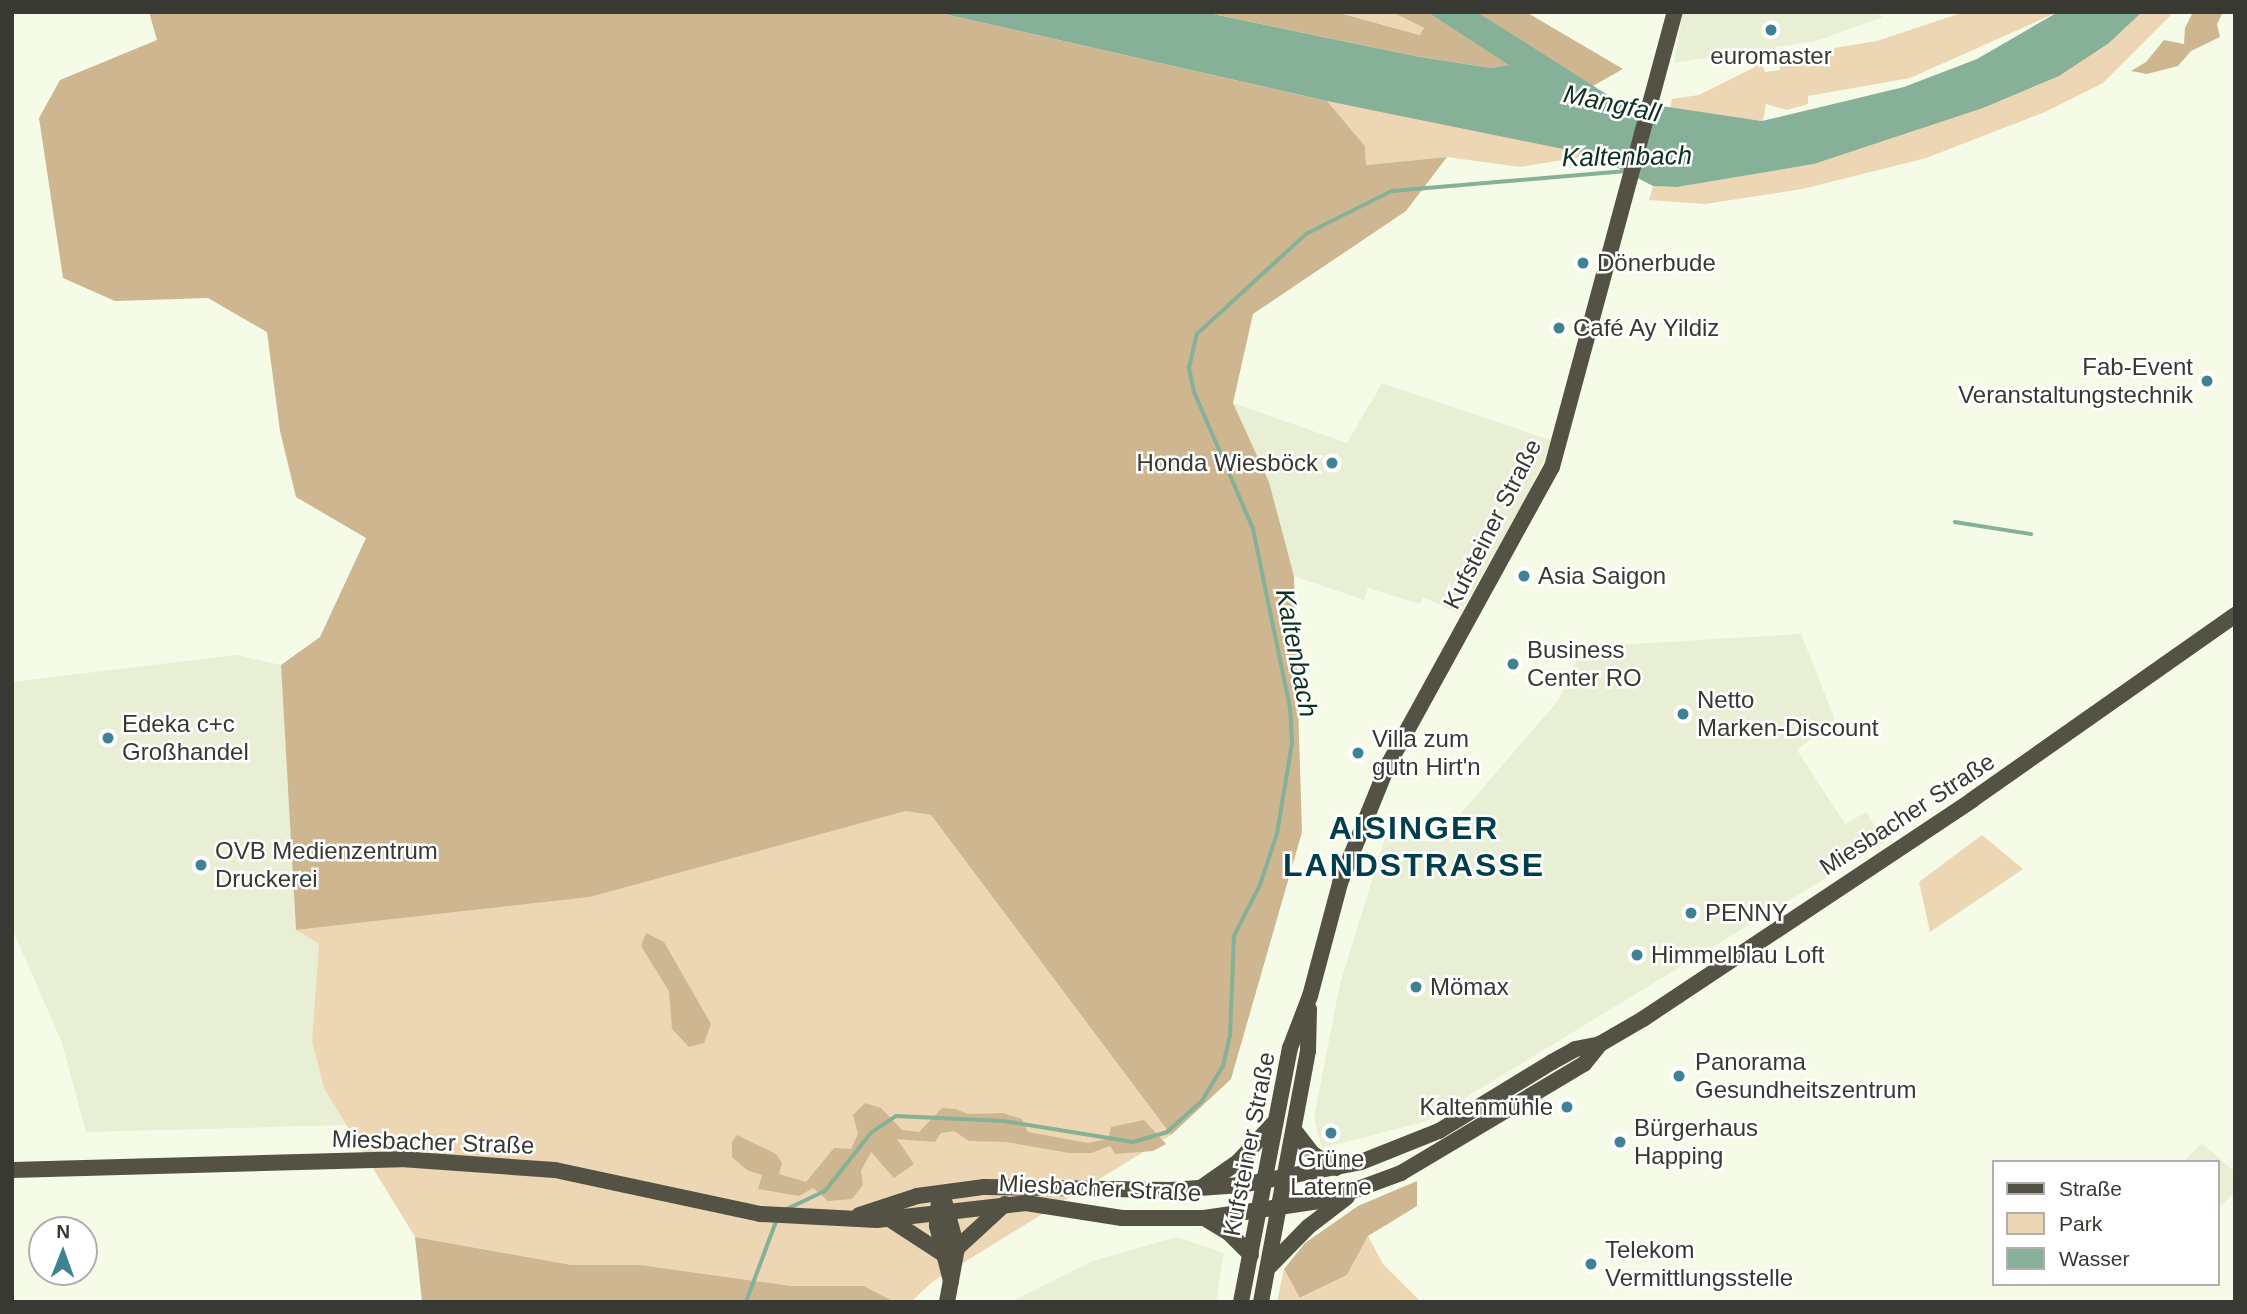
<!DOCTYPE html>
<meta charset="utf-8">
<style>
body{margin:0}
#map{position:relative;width:2247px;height:1314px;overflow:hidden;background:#f5fbe7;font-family:Helvetica,sans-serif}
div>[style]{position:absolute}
.built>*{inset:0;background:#e8efd4}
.green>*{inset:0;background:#ecd6b3}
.forest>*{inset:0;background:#ceb790}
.water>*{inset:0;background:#86b097}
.stream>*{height:3.5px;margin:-1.75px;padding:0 1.75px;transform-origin:1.75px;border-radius:1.75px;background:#86b097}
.major>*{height:16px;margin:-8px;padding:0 8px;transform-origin:8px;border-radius:8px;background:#545244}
.dots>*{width:19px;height:19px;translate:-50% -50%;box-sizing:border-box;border:4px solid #fff;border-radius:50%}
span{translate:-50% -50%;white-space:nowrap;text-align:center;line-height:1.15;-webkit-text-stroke:5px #fff;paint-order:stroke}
.poi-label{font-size:24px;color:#373932}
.left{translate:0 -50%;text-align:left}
.right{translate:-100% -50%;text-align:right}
.street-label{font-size:24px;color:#373932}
.water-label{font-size:26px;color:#0d311f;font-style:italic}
.district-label{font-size:32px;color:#003e4b;font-weight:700;letter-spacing:2px}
.frame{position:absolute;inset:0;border:14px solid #373932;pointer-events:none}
.legend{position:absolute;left:1992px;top:1160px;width:228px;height:126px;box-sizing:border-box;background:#fff;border:2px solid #afb0ad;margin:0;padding:9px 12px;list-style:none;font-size:21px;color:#373932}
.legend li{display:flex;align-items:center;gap:14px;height:35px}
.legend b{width:35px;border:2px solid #afb0ad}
.north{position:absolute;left:28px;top:1216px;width:70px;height:70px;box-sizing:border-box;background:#fff;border:2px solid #afb0ad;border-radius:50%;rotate:1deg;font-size:19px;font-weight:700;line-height:28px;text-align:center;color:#373932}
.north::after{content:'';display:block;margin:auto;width:24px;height:32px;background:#3f8293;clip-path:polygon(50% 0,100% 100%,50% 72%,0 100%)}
</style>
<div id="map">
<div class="built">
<i style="clip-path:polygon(1683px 12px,1874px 12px,1883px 17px,1816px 41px,1674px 63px)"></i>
<i style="clip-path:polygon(1382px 383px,1553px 441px,1523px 504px,1460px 614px,1423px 597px,1420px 604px,1368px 588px,1364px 600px,1294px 576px,1269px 482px,1233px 403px,1347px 443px)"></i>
<i style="clip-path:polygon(1801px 634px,1835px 720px,1797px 750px,1845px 824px,1866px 812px,1885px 842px,1427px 1121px,1322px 1148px,1314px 1118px,1340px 984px,1385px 838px,1436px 842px,1558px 701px,1582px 647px)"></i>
<i style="clip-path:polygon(236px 655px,281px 665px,296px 930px,319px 944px,312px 1041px,324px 1088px,349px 1125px,86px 1132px,62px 1043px,12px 928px,12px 682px)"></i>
<i style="clip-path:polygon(2202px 1143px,2235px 1172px,2235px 1192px,2217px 1210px,2217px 1162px,2184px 1162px)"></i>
<i style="clip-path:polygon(1177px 1237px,1224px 1253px,1216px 1302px,1011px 1302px,1093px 1261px)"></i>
</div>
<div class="green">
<i style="clip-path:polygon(1336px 12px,1392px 12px,1424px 28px,1421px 35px)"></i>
<i style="clip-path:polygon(1964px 12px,2058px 12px,1910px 78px,1808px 96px,1808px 104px,1787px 110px,1766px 104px,1763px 121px,1670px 108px,1672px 99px,1699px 95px,1755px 67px,1760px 59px,1765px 72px,1780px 70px,1780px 57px,1877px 41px)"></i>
<i style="clip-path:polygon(2142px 12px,2174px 12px,2103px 83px,2045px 112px,1926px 158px,1802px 189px,1705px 204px,1649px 200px,1653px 186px,1677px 187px,1814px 164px,1983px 108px,2109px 43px)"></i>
<i style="clip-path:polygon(1327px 101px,1499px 133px,1593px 155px,1520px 167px,1447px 157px,1366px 165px,1365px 146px)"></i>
<i style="clip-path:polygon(906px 811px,931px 815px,1171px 1135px,932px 1282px,911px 1302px,895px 1302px,864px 1286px,792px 1286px,640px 1265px,572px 1265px,415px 1237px,324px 1088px,312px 1041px,319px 944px,296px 930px,590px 897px)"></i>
<i style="clip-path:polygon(1982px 835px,2023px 869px,1930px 932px,1919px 882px)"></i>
<i style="clip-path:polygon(1368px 1236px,1383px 1264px,1421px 1302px,1277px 1302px,1284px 1269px,1301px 1298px,1347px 1275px)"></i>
</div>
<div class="forest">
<i style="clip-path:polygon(149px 12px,936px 12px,1327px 101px,1365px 146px,1366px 165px,1447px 157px,1406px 211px,1253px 314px,1233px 403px,1269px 482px,1294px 576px,1302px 832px,1231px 1079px,1171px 1135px,931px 815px,906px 811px,590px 897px,296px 930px,281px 665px,320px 637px,366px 538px,296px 497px,280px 431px,267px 332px,208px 298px,115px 301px,63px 278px,39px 118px,60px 80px,157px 40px)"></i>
<i style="clip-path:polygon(1203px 12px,1336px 12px,1420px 35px,1424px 28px,1392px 12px,1427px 12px,1510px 65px,1491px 68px,1415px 56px)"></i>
<i style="clip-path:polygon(1477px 12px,1526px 12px,1623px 69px,1591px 87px)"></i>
<i style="clip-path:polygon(2193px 12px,2223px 12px,2217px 24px,2220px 37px,2191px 51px,2178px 66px,2147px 74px,2131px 71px,2146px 62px,2164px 40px,2184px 44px,2185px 28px)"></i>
<i style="clip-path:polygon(646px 933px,664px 942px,711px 1024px,704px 1043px,689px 1047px,672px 1029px,669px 991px,641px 946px)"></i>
<i style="clip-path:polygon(865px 1103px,881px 1108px,902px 1130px,919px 1132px,942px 1108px,955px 1109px,968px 1114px,1003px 1113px,1022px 1119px,1028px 1132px,1088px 1143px,1108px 1139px,1111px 1127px,1144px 1120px,1166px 1144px,1153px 1151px,1115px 1154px,1110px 1146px,1091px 1153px,1069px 1153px,1006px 1142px,969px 1141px,954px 1131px,941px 1133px,935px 1142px,897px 1139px,914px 1164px,894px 1178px,871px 1152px,861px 1171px,863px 1185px,852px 1199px,828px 1201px,813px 1188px,799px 1196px,758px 1189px,762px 1175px,747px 1170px,732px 1157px,732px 1142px,737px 1135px,776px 1154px,782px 1163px,779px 1174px,806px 1182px,834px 1148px,851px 1149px,858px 1134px,853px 1115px)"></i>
<i style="clip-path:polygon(1417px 1181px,1417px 1206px,1368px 1236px,1347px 1275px,1300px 1298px,1284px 1269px,1305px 1243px,1358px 1206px)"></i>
<i style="clip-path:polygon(415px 1237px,572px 1265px,640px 1265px,792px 1286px,864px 1286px,895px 1302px,422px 1302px)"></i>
</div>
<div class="water">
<i style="clip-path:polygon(936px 12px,1203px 12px,1415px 56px,1491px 68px,1509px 65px,1427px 12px,1477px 12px,1614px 99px,1762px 121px,1904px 87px,1977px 59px,2058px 12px,2142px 12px,2109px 43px,2059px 76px,1983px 108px,1814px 164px,1677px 187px,1653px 186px,1593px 155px,1327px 101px)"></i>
</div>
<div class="stream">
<i style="left:1955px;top:522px;width:77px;rotate:9deg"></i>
<i style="left:787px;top:1209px;width:42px;rotate:-25.3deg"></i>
<i style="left:825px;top:1191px;width:74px;rotate:-51.6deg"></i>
<i style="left:871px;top:1133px;width:30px;rotate:-34deg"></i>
<i style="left:896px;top:1116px;width:108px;rotate:2.7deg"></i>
<i style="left:1004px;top:1121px;width:131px;rotate:9.2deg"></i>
<i style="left:1133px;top:1142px;width:35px;rotate:-16deg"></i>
<i style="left:1167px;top:1132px;width:47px;rotate:-41.5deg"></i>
<i style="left:1202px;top:1101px;width:41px;rotate:-59deg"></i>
<i style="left:1223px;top:1066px;width:31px;rotate:-77deg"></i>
<i style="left:1230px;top:1036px;width:100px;rotate:-87.7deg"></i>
<i style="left:1234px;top:936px;width:57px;rotate:-63deg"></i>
<i style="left:1260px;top:885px;width:54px;rotate:-71.6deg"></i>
<i style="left:1277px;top:834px;width:92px;rotate:-80.6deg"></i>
<i style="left:1292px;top:743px;width:35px;rotate:-93deg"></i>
<i style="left:1290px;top:708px;width:183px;rotate:-101.7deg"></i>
<i style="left:1253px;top:529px;width:149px;rotate:-113.3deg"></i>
<i style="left:1194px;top:392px;width:25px;rotate:-102deg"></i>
<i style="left:1189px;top:368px;width:35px;rotate:-77deg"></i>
<i style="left:1197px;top:334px;width:148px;rotate:-42.5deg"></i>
<i style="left:1306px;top:234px;width:96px;rotate:-26.6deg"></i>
<i style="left:1392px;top:191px;width:232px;rotate:-4.9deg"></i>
<i style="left:746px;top:1302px;width:89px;rotate:-69.5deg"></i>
</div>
<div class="major">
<i style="left:1294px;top:1130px;width:31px;rotate:52deg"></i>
<i style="left:1313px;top:1154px;width:27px;rotate:31deg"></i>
<i style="left:12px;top:1170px;width:389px;rotate:-1.6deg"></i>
<i style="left:401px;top:1159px;width:154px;rotate:4.1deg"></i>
<i style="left:555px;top:1170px;width:210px;rotate:12.1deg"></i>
<i style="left:760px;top:1214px;width:117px;rotate:2.9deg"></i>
<i style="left:877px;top:1220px;width:150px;rotate:-6.5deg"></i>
<i style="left:1026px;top:1203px;width:97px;rotate:8.9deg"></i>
<i style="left:1122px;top:1218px;width:82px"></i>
<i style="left:1204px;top:1218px;width:125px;rotate:-8.3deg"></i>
<i style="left:1328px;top:1200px;width:78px;rotate:-20.3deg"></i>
<i style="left:1401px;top:1173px;width:213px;rotate:-30.8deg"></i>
<i style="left:1584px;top:1064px;width:26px;rotate:-51deg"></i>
<i style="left:1202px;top:1187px;width:44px;rotate:-34.8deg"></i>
<i style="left:1238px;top:1162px;width:53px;rotate:-47.3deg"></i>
<i style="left:944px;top:1200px;width:50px;rotate:74.8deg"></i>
<i style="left:957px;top:1248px;width:55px;rotate:100.5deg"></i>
<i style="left:939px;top:1201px;width:25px;rotate:95deg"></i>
<i style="left:937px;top:1226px;width:57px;rotate:75.7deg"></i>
<i style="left:859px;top:1215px;width:61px;rotate:-18.1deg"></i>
<i style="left:917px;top:1196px;width:68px;rotate:-7.7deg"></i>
<i style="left:984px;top:1187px;width:186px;rotate:0.9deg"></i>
<i style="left:1170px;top:1190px;width:72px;rotate:-4deg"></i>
<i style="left:1242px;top:1185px;width:121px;rotate:-10.9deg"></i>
<i style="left:1361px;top:1162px;width:84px;rotate:-21.7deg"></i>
<i style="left:1439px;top:1131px;width:132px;rotate:-31.4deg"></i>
<i style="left:1552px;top:1062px;width:26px;rotate:-29deg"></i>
<i style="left:1575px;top:1049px;width:25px;rotate:-11deg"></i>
<i style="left:1600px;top:1044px;width:50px;rotate:-30.2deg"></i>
<i style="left:1643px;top:1019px;width:395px;rotate:-33.6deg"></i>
<i style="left:1972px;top:800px;width:322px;rotate:-35.1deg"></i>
<i style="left:888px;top:1218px;width:66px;rotate:33.2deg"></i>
<i style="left:1204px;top:1218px;width:29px;rotate:31deg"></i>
<i style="left:1229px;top:1233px;width:31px;rotate:45deg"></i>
<i style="left:957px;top:1248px;width:65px;rotate:-42.5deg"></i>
<i style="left:1270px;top:1266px;width:54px;rotate:-45.7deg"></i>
<i style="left:1308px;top:1227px;width:49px;rotate:-37.6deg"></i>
<i style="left:1241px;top:1302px;width:259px;rotate:-79.1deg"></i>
<i style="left:1290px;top:1048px;width:56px;rotate:-69deg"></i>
<i style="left:1310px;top:996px;width:117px;rotate:-75.1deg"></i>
<i style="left:1340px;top:883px;width:127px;rotate:-67.9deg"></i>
<i style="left:1388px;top:765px;width:340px;rotate:-61.2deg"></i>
<i style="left:1552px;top:467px;width:471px;rotate:-74.9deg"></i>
<i style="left:1261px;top:1302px;width:255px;rotate:-79.4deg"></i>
<i style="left:1308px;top:1051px;width:42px;rotate:-88.6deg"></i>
</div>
<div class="dots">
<i style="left:1771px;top:30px;background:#3f8293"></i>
<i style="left:1583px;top:263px;background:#3f8293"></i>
<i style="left:1559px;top:328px;background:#3f8293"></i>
<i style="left:2207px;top:381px;background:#3f8293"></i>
<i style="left:1332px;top:463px;background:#3f8293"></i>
<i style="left:1524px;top:576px;background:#3f8293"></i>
<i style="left:1513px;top:664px;background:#3f8293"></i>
<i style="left:1683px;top:714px;background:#3f8293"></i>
<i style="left:108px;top:738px;background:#3f8293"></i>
<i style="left:1358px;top:753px;background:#3f8293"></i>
<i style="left:201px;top:865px;background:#3f8293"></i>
<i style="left:1691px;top:913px;background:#3f8293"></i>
<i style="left:1637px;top:955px;background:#3f8293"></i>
<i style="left:1416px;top:987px;background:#3f8293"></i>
<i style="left:1679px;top:1076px;background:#3f8293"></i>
<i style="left:1567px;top:1107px;background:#3f8293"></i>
<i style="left:1331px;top:1133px;background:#3f8293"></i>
<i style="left:1620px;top:1142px;background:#3f8293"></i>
<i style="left:1591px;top:1264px;background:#3f8293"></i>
</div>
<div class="poi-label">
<span style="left:1771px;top:56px">euromaster</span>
<span class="left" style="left:1597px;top:263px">Dönerbude</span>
<span class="left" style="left:1573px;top:328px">Café Ay Yildiz</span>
<span class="right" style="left:2193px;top:381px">Fab-Event<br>Veranstaltungstechnik</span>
<span class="right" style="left:1318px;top:463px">Honda Wiesböck</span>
<span class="left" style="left:1538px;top:576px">Asia Saigon</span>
<span class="left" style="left:1527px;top:664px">Business<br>Center RO</span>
<span class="left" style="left:1697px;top:714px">Netto<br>Marken-Discount</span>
<span class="left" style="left:122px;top:738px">Edeka c+c<br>Großhandel</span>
<span class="left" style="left:1372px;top:753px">Villa zum<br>gutn Hirt'n</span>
<span class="left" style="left:215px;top:865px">OVB Medienzentrum<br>Druckerei</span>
<span class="left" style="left:1705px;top:913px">PENNY</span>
<span class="left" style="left:1651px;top:955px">Himmelblau Loft</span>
<span class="left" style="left:1430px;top:987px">Mömax</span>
<span class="left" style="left:1695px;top:1076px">Panorama<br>Gesundheitszentrum</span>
<span class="right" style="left:1553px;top:1107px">Kaltenmühle</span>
<span class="left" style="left:1634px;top:1142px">Bürgerhaus<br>Happing</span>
<span style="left:1331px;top:1173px">Grüne<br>Laterne</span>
<span class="left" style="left:1605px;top:1264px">Telekom<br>Vermittlungsstelle</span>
</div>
<div class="street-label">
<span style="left:1492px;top:524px;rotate:-63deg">Kufsteiner Straße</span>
<span style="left:1907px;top:814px;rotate:-33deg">Miesbacher Straße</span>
<span style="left:433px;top:1142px;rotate:2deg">Miesbacher Straße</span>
<span style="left:1249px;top:1144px;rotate:-79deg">Kufsteiner Straße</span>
<span style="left:1100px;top:1188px;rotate:3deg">Miesbacher Straße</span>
</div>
<div class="water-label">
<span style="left:1612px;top:104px;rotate:12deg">Mangfall</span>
<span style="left:1627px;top:157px;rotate:-1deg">Kaltenbach</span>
<span style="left:1296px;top:653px;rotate:79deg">Kaltenbach</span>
</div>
<div class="district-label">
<span style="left:1414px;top:847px">AISINGER<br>LANDSTRASSE</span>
</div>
<div class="frame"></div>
<ul class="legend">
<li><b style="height:9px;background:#545244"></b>Straße</li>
<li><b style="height:19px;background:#ecd6b3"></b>Park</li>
<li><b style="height:19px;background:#86b097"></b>Wasser</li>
</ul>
<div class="north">N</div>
</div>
